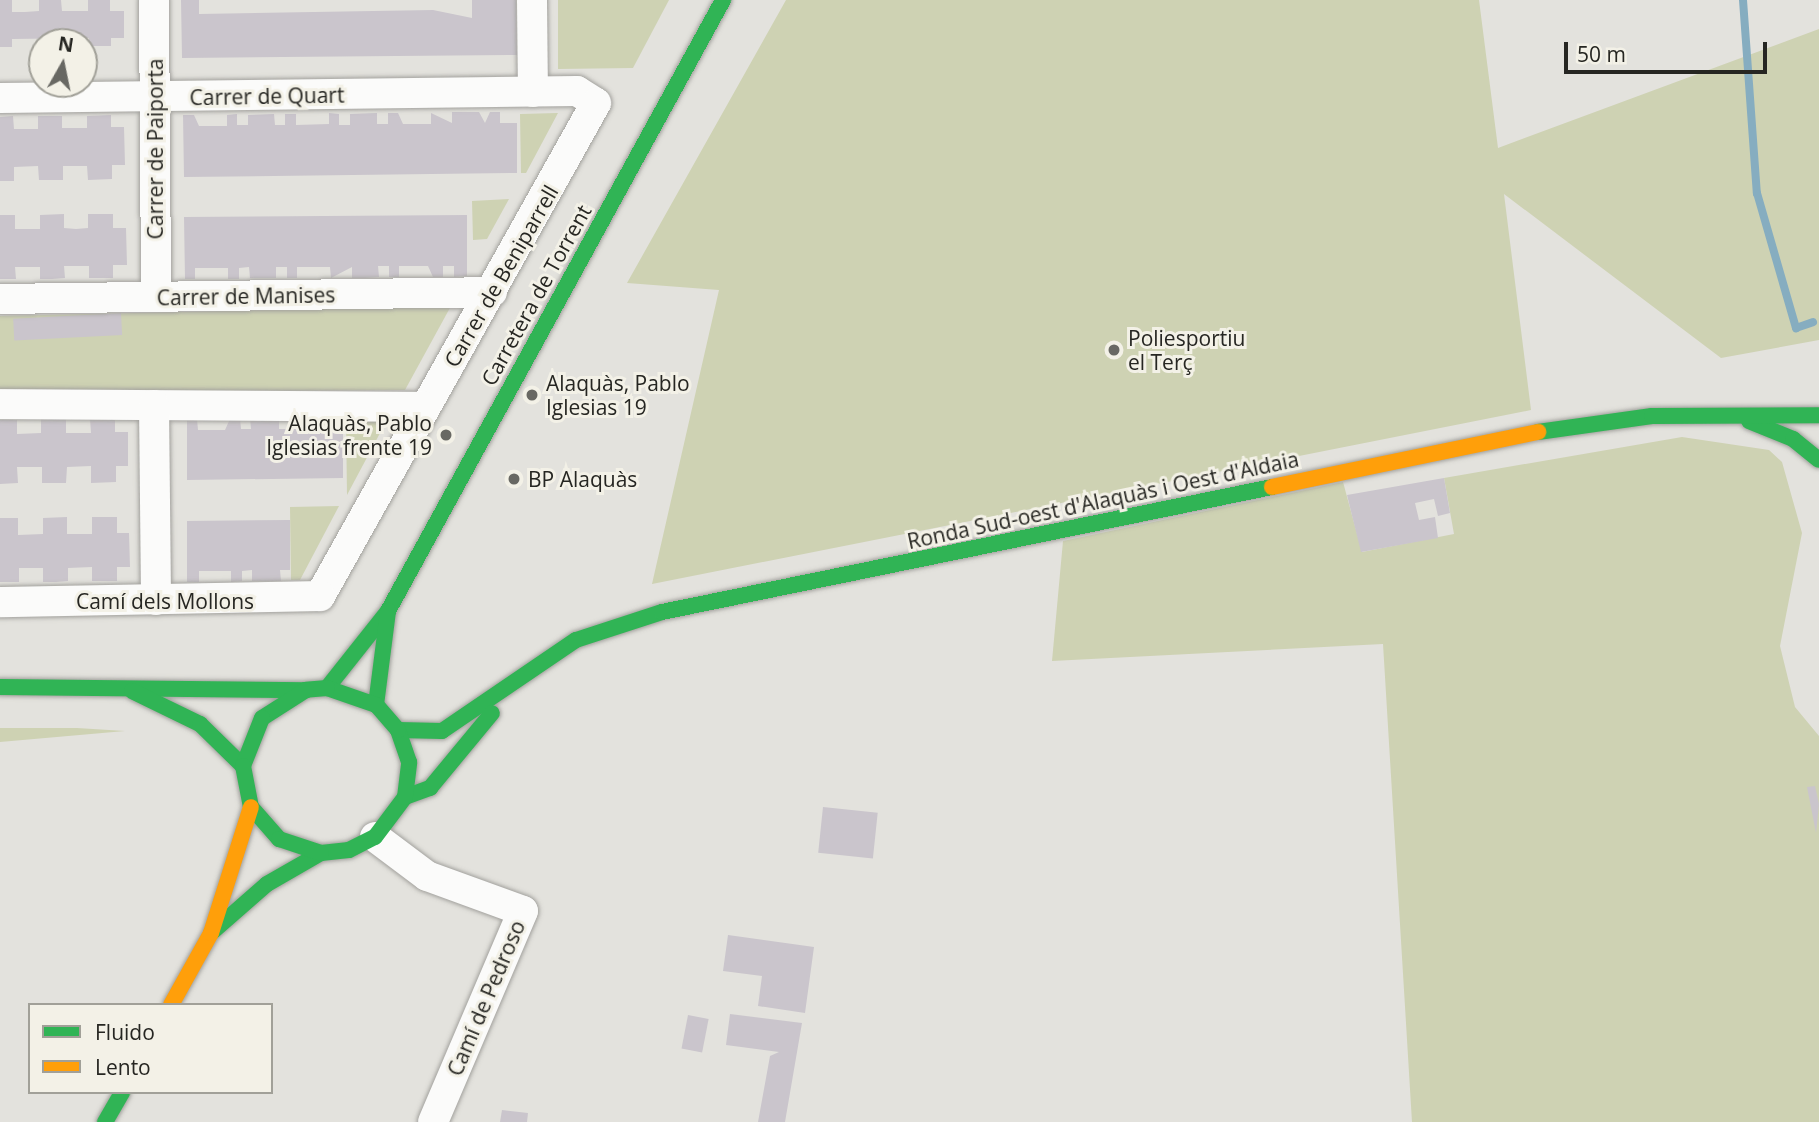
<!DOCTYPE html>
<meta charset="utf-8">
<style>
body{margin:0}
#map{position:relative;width:1819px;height:1122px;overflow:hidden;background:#e3e2dd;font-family:"Open Sans",sans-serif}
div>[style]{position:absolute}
.green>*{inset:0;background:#ced2b3}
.stream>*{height:8px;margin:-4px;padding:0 4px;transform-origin:4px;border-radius:4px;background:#86adc0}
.building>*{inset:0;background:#cac5cc;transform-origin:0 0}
.roads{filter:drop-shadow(0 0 2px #a2a19d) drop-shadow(0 0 2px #a2a19d)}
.street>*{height:30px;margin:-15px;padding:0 15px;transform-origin:15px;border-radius:15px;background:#fbfbfa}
.fast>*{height:16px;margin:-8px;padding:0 8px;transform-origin:8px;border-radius:8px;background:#30b455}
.slow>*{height:16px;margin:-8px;padding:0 8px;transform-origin:8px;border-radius:8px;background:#ff9f0a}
.dots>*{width:19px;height:19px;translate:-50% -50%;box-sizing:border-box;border:4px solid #f3f1e7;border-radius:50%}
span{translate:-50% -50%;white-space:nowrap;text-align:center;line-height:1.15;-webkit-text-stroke:6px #f3f1e7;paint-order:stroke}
.street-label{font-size:21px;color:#262622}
.poi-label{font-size:21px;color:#262622}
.left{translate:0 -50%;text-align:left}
.right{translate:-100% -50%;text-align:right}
.legend{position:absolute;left:28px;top:1003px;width:245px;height:91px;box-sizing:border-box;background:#f3f1e7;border:2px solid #a1a098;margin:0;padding:9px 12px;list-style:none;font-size:21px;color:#262622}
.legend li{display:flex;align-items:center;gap:14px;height:35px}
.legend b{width:35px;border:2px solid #a1a098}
.north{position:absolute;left:28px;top:28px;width:70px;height:70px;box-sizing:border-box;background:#f3f1e7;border:2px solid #a1a098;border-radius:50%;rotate:9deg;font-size:19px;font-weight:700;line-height:28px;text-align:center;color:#262622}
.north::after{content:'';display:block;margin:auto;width:24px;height:32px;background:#686863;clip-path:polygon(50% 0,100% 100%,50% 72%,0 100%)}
.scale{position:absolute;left:1564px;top:42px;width:203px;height:32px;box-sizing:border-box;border:4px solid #262622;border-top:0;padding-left:9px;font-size:21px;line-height:24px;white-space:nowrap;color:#262622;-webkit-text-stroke:5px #f3f1e7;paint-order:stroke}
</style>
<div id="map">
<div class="green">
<i style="clip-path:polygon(558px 0,669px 0,633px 68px,558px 69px)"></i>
<i style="clip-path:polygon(786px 0,1479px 0,1498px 148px,1819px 29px,1819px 340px,1721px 358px,1504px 194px,1531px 410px,652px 584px,719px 290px,627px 283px)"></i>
<i style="clip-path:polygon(558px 113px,526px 173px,521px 173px,520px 114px)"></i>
<i style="clip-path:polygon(509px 199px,487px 239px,473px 240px,472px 201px)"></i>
<i style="clip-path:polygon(451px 306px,405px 390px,0 392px,0 316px)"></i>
<i style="clip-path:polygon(346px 419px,387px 420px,347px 495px)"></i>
<i style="clip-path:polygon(1682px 437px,1769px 450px,1782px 462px,1802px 533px,1780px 646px,1795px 707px,1819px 736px,1819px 1122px,1412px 1122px,1383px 644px,1052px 661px,1063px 541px,1343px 482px,1362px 552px,1454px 534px,1444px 478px)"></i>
<i style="clip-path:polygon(339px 506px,300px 580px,291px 580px,290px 507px)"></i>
<i style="clip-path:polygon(0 728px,77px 728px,125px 731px,0 742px)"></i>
</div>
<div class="stream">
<i style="left:1743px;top:0;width:194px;rotate:85.9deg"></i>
<i style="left:1757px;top:193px;width:141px;rotate:73.9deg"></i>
<i style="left:1796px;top:328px;width:18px;rotate:-19deg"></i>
</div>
<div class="building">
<i style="clip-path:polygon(0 0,12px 0,12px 12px,25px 12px,39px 11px,39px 0,61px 0,62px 11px,88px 11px,88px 0,110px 0,110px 11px,124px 11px,124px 38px,111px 38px,111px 46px,89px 46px,89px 38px,12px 39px,12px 47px,0 47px)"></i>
<i style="clip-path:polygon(181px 0,199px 0,199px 14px,433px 10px,472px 18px,472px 0,516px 0,517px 55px,182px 58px)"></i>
<i style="clip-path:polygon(452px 112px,479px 112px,485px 123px,490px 112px,500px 112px,500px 123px,517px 123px,517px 173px,184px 177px,183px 115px,194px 115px,199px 126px,227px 126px,227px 115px,237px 114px,237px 125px,248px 125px,248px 115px,274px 114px,275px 125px,285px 125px,285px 114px,296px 114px,296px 125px,329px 124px,329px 113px,339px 114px,339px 125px,350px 125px,350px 114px,377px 113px,377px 124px,388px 124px,388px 113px,398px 113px,403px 124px,431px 124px,431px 113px,452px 123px)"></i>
<i style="clip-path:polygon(111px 115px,111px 127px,124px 127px,125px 165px,112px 165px,112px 179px,88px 180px,87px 166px,63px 166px,63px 180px,39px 180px,38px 166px,14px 167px,14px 181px,0 181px,0 117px,13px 116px,14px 129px,38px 129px,38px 116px,62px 116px,62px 128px,87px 128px,87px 116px)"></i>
<i style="clip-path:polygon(64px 214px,64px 228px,76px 229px,88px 228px,88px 214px,113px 214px,113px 228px,126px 228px,127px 265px,113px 265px,113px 278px,89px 278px,89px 266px,64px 266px,65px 278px,52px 279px,40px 279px,40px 267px,15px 267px,16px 279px,0 279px,0 215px,15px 215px,15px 229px,40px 229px,40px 215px)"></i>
<i style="clip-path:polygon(467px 215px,467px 276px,454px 277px,454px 266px,443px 266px,443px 277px,433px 277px,428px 266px,399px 266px,399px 277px,389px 277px,389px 266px,378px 266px,379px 277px,365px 278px,352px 278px,352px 267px,331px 278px,330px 267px,297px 267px,297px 278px,287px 278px,287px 267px,276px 267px,276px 278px,250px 278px,249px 267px,239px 268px,239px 279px,228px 279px,228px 268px,195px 268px,195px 279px,185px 279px,184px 217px)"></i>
<i style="left:121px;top:313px;width:22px;height:108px;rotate:87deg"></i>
<i style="clip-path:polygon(240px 418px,241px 429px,251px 429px,250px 418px,279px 418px,279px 429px,289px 429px,289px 418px,300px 418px,300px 429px,332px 429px,332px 418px,343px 418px,343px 478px,187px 480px,187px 419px,197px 419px,198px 430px,225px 430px,230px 419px)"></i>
<i style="clip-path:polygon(41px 419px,66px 419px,66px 433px,91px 433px,90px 419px,115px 419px,115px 432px,128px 432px,128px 466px,116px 466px,116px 482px,91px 483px,91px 466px,67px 467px,66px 483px,42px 483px,42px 467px,17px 467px,18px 483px,0 484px,0 420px,17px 420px,17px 434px,41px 433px)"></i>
<i style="clip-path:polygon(1444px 478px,1450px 513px,1438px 516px,1434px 499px,1415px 503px,1419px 520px,1435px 517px,1438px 538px,1361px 552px,1347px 495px)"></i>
<i style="clip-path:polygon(67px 517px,67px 534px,92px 534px,92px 517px,117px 517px,117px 533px,129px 533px,130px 567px,117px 567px,117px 581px,92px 581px,92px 567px,68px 568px,68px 581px,56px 582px,43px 582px,43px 568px,19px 568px,19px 582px,0 582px,0 518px,18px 518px,18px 535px,43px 534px,43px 518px)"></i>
<i style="clip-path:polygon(290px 520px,290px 570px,280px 570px,281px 581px,252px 581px,252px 570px,242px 571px,242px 581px,231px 582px,231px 571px,199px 571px,199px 582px,187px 582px,187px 521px)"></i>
<i style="clip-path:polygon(1815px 786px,1819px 804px,1816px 833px,1807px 787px)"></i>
<i style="left:823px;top:807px;width:55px;height:46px;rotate:6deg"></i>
<i style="clip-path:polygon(728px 935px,814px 947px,805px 1013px,758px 1006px,762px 976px,723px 971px)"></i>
<i style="clip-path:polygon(730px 1014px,802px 1023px,785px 1122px,758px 1122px,770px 1056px,779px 1052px,726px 1045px)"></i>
<i style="left:688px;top:1015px;width:21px;height:34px;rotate:11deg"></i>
<i style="clip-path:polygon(502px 1110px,528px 1113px,527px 1122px,500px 1122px)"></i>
</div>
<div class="roads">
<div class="street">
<i style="left:154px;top:0;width:297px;rotate:89.6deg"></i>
<i style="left:532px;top:0;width:92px;rotate:89.4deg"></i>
<i style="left:0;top:98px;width:577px;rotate:-0.7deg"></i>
<i style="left:577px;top:91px;width:22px;rotate:32deg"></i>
<i style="left:596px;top:103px;width:565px;rotate:119.24deg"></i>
<i style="left:320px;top:596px;width:320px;rotate:178.9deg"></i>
<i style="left:0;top:299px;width:492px;rotate:-0.8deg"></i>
<i style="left:0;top:404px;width:425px;rotate:0.4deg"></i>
<i style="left:154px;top:405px;width:195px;rotate:89.4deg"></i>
<i style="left:375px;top:837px;width:65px;rotate:36.9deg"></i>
<i style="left:427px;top:876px;width:102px;rotate:20deg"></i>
<i style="left:523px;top:911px;width:229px;rotate:113.1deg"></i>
</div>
<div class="fast">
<i style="left:1749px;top:421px;width:48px;rotate:22.2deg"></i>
<i style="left:1793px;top:439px;width:33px;rotate:39deg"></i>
<i style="left:1538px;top:432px;width:115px;rotate:-8deg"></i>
<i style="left:1652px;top:416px;width:167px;rotate:-0.3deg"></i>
<i style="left:0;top:687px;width:306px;rotate:0.6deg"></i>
<i style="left:327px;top:688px;width:98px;rotate:-51.6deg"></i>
<i style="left:388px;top:611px;width:697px;rotate:-61.26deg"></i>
<i style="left:132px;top:691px;width:76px;rotate:25.9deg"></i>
<i style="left:200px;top:724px;width:60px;rotate:44.3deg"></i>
<i style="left:376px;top:705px;width:95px;rotate:-82.7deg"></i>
<i style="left:398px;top:730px;width:44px;rotate:1.3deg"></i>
<i style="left:442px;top:731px;width:162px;rotate:-34.2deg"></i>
<i style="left:576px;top:640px;width:90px;rotate:-18deg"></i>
<i style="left:662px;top:612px;width:623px;rotate:-11.58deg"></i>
<i style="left:405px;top:797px;width:27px;rotate:-20deg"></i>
<i style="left:430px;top:788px;width:97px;rotate:-50.4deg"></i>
<i style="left:211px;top:933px;width:74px;rotate:-41.2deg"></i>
<i style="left:267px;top:884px;width:62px;rotate:-29.9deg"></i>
<i style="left:321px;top:853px;width:28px;rotate:-6deg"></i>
<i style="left:349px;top:850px;width:29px;rotate:-27deg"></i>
<i style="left:375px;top:837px;width:50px;rotate:-53.1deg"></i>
<i style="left:405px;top:797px;width:35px;rotate:-83deg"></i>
<i style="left:409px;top:762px;width:34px;rotate:-109deg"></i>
<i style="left:398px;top:730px;width:33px;rotate:-131deg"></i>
<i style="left:376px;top:705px;width:52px;rotate:-160.9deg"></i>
<i style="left:327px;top:688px;width:21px;rotate:175deg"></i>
<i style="left:306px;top:690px;width:52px;rotate:147.5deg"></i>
<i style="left:262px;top:718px;width:52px;rotate:111.6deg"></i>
<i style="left:243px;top:766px;width:42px;rotate:79deg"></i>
<i style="left:251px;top:807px;width:43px;rotate:48.8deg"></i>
<i style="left:279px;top:839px;width:44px;rotate:18.4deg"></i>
<i style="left:105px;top:1122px;width:34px;rotate:-60deg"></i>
</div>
<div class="slow">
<i style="left:1272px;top:487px;width:272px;rotate:-11.7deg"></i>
<i style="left:171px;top:1005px;width:82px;rotate:-60.9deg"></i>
<i style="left:211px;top:933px;width:132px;rotate:-72.4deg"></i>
</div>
</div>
<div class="dots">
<i style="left:1114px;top:350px;background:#686863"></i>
<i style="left:532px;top:395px;background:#686863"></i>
<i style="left:446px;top:435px;background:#686863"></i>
<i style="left:514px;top:479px;background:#686863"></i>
</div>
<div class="street-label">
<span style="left:267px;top:96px;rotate:-1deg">Carrer de Quart</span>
<span style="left:155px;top:149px;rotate:-90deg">Carrer de Paiporta</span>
<span style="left:501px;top:276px;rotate:-60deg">Carrer de Beniparrell</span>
<span style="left:536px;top:295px;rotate:-61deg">Carretera de Torrent</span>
<span style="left:246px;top:296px;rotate:-1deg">Carrer de Manises</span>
<span style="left:1103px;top:500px;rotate:-12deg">Ronda Sud-oest d'Alaquàs i Oest d'Aldaia</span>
<span style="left:165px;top:601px">Camí dels Mollons</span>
<span style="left:486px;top:998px;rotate:-67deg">Camí de Pedroso</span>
</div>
<div class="poi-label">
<span class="left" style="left:1128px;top:350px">Poliesportiu<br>el Terç</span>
<span class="left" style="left:546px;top:395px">Alaquàs, Pablo<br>Iglesias 19</span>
<span class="right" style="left:432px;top:435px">Alaquàs, Pablo<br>Iglesias frente 19</span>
<span class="left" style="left:528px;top:479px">BP Alaquàs</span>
</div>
<ul class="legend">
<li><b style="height:9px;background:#30b455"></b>Fluido</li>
<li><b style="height:9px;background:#ff9f0a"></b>Lento</li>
</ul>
<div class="north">N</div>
<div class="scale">50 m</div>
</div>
